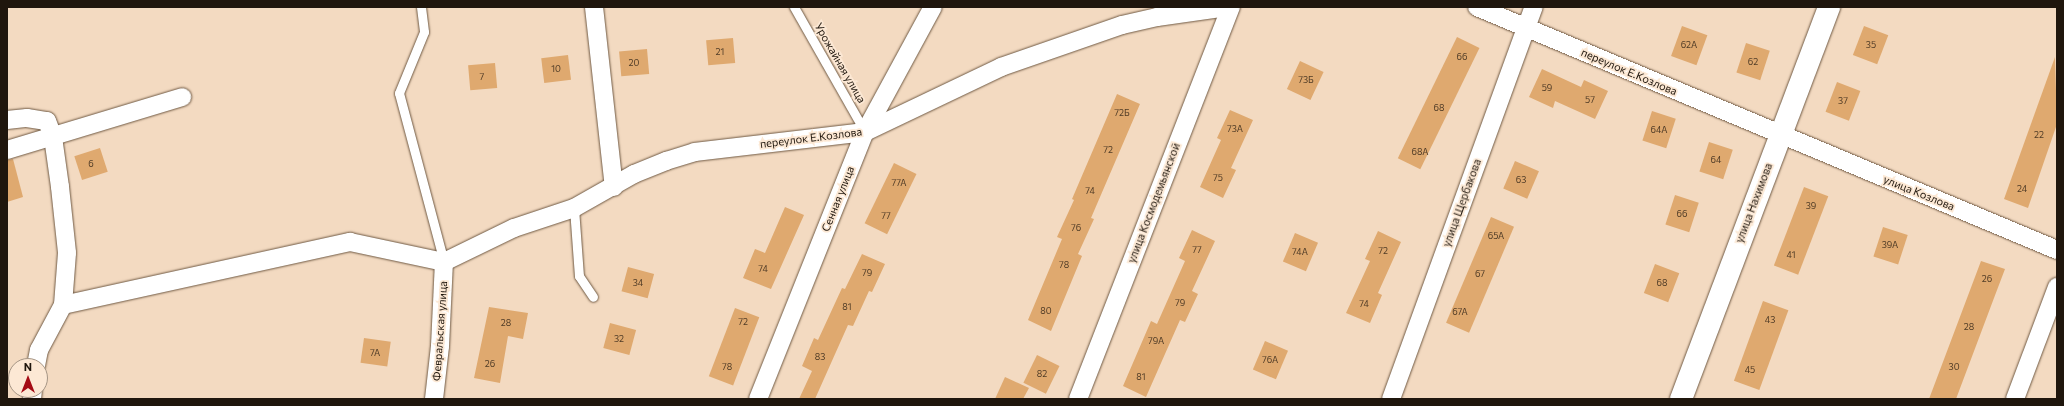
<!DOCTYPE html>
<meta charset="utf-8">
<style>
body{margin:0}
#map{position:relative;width:2064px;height:406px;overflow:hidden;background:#f3dac1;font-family:Commissioner,sans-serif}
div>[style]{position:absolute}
.building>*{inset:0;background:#dfa96f;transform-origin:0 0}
.roads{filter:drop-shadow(0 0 1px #6f5943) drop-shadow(0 0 1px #6f5943)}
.lane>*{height:9px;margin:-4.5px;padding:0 4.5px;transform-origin:4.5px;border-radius:4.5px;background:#fff}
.street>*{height:18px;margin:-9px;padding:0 9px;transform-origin:9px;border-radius:9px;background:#fff}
.secondary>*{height:22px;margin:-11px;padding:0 11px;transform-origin:11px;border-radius:11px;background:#fff}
span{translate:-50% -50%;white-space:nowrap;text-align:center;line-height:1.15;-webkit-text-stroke:3.5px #fce8d4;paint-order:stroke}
.number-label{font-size:9px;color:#4f3b26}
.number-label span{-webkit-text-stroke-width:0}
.street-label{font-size:11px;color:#1f160d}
.frame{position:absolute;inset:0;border:8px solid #1f160d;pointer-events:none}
.north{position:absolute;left:8px;top:358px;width:40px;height:40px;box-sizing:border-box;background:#fce8d4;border:1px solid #a49484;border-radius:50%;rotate:0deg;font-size:11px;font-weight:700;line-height:16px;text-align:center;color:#1f160d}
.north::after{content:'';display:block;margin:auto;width:14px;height:18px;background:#a40b14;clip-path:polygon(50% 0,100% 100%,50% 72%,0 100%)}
</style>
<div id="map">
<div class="building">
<i style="left:1682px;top:26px;width:27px;height:32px;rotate:20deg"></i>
<i style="left:1864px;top:26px;width:26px;height:31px;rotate:21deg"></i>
<i style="left:1457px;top:37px;width:25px;height:135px;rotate:26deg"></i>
<i style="left:733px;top:38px;width:25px;height:27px;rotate:85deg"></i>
<i style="left:1746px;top:43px;width:25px;height:31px;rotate:18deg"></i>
<i style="left:647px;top:49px;width:25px;height:28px;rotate:85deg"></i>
<i style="left:568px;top:55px;width:25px;height:27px;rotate:83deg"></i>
<i style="clip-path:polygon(2055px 57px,2057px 124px,2028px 208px,2004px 199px)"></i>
<i style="left:1300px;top:61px;width:26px;height:31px;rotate:25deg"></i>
<i style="left:495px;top:63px;width:25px;height:27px;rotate:85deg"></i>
<i style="clip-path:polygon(1542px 69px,1581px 87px,1584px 80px,1608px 91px,1595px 119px,1555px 101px,1553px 108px,1529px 97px)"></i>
<i style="left:1837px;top:82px;width:25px;height:32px;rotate:21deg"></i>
<i style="clip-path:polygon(1117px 94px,1140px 104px,1091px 218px,1094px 219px,1078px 254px,1082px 256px,1051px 331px,1028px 320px,1062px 239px,1057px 237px,1074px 200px,1072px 199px)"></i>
<i style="clip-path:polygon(1230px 110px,1253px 120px,1231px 168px,1236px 170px,1223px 198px,1200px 187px,1221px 140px,1217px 138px)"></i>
<i style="left:1652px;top:111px;width:25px;height:31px;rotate:18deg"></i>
<i style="left:1709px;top:142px;width:25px;height:31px;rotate:18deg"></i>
<i style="left:100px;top:148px;width:25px;height:27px;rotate:72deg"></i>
<i style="clip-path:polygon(13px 159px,23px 197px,7px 202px,7px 160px)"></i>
<i style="left:1515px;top:161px;width:26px;height:30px;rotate:23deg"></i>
<i style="left:894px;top:163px;width:25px;height:67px;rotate:26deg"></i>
<i style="left:1804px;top:187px;width:26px;height:84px;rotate:21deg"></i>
<i style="left:1675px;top:195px;width:25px;height:31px;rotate:18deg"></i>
<i style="clip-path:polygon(785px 207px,804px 215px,771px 289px,743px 278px,755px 249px,765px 253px)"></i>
<i style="left:1491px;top:217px;width:25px;height:115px;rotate:23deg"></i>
<i style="left:1883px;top:227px;width:26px;height:31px;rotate:18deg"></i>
<i style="clip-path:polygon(1192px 230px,1215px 241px,1192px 291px,1198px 294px,1185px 322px,1180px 320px,1146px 397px,1123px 386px,1151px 321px,1157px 324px,1185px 261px,1179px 258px)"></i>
<i style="clip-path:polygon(1378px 231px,1401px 242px,1378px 293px,1382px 295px,1370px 323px,1346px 313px,1370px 261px,1365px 259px)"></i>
<i style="left:1295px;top:233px;width:25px;height:31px;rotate:23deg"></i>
<i style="clip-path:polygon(862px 254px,885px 264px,872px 292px,869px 291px,853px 326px,848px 325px,815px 399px,799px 399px,812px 371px,802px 366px,814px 338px,818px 340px,842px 288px,845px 289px)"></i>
<i style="clip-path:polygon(1981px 261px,2005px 269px,1994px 298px,1956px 399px,1929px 399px)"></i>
<i style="left:1655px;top:264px;width:26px;height:31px;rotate:21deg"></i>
<i style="left:628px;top:267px;width:27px;height:25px;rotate:15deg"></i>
<i style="left:1763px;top:301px;width:27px;height:85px;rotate:20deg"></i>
<i style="clip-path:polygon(489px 307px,528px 313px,523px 339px,508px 336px,500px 383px,474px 378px)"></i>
<i style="left:735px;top:308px;width:26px;height:73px;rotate:21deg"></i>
<i style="left:610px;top:323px;width:27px;height:26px;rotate:15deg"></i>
<i style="left:364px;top:338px;width:27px;height:25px;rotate:8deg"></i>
<i style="left:1265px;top:341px;width:25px;height:31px;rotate:23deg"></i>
<i style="left:1037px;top:355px;width:25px;height:31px;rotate:26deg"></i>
<i style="clip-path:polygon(1005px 377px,1029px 388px,1023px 399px,995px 399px)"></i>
</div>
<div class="roads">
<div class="lane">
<i style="left:421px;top:7px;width:25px;rotate:83deg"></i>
<i style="left:424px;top:32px;width:66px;rotate:112.3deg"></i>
<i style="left:399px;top:93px;width:175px;rotate:75.1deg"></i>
<i style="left:794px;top:7px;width:144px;rotate:60.4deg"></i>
<i style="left:574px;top:208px;width:68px;rotate:85.8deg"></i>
<i style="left:579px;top:276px;width:25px;rotate:56deg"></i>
</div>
<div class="street">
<i style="left:594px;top:7px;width:181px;rotate:83.7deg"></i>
<i style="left:1477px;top:7px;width:629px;rotate:22.73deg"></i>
<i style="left:7px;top:120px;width:20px;rotate:-6deg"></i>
<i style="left:27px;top:118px;width:20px;rotate:9deg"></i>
<i style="left:47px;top:121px;width:17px;rotate:69deg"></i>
<i style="left:53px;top:137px;width:50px;rotate:82deg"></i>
<i style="left:60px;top:187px;width:66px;rotate:83.9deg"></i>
<i style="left:67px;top:253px;width:52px;rotate:94.4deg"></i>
<i style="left:63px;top:305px;width:51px;rotate:118.1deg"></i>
<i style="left:39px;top:350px;width:16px;rotate:101deg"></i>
<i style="left:7px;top:150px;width:183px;rotate:-16.8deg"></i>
<i style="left:444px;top:262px;width:78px;rotate:-25.9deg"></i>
<i style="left:514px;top:228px;width:63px;rotate:-18.4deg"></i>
<i style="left:574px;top:208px;width:69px;rotate:-29.5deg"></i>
<i style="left:634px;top:174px;width:35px;rotate:-22deg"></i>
<i style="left:666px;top:161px;width:30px;rotate:-17deg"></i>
<i style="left:695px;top:152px;width:171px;rotate:-6.7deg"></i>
<i style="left:865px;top:132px;width:151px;rotate:-25.5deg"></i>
<i style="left:1001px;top:67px;width:128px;rotate:-19.1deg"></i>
<i style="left:1122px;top:25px;width:36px;rotate:-13deg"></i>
<i style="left:1157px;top:17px;width:71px;rotate:-8.1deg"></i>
<i style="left:63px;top:305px;width:294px;rotate:-12.4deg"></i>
<i style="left:350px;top:242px;width:96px;rotate:12deg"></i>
<i style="left:32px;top:399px;width:9px;rotate:-84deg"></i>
<i style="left:434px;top:399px;width:53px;rotate:-83.5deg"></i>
<i style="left:440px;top:346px;width:84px;rotate:-87.3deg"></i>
<i style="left:758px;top:399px;width:288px;rotate:-68.2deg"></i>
<i style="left:865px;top:132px;width:142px;rotate:-61.5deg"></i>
<i style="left:1078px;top:399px;width:421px;rotate:-68.7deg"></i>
<i style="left:1391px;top:399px;width:417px;rotate:-70deg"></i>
<i style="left:2015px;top:399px;width:120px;rotate:-69.4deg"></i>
</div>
<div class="secondary">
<i style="left:1681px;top:399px;width:419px;rotate:-69.3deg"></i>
</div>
</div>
<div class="number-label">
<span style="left:1689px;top:45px">62А</span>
<span style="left:1871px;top:45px">35</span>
<span style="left:720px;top:52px">21</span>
<span style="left:1462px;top:57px">66</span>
<span style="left:1753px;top:62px">62</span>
<span style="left:634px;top:63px">20</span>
<span style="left:556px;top:69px">10</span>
<span style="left:482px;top:77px">7</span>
<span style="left:1306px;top:80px">73Б</span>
<span style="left:1547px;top:88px">59</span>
<span style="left:1590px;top:100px">57</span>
<span style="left:1843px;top:101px">37</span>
<span style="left:1439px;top:108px">68</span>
<span style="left:1122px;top:113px">72Б</span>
<span style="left:1235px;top:129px">73А</span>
<span style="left:1659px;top:130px">64А</span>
<span style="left:2039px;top:135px">22</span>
<span style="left:1108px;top:150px">72</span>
<span style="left:1420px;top:152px">68А</span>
<span style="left:1716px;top:160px">64</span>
<span style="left:91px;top:164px">6</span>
<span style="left:1218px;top:178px">75</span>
<span style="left:1521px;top:180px">63</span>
<span style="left:899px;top:183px">77А</span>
<span style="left:2022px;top:189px">24</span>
<span style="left:1090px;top:191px">74</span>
<span style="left:1811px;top:206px">39</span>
<span style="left:1682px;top:214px">66</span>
<span style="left:886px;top:216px">77</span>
<span style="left:1076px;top:228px">76</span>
<span style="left:1496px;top:236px">65А</span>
<span style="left:1890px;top:245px">39А</span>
<span style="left:1197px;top:250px">77</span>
<span style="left:1383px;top:251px">72</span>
<span style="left:1300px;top:252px">74А</span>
<span style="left:1791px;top:255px">41</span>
<span style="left:1064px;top:265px">78</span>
<span style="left:763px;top:269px">74</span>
<span style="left:867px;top:273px">79</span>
<span style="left:1480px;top:274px">67</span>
<span style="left:1987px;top:279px">26</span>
<span style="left:638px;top:283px">34</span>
<span style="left:1662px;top:283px">68</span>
<span style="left:1180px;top:303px">79</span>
<span style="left:1364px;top:304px">74</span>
<span style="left:847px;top:307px">81</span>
<span style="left:1046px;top:311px">80</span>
<span style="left:1460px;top:312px">67А</span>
<span style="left:1770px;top:320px">43</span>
<span style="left:743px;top:322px">72</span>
<span style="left:506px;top:323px">28</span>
<span style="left:1969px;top:327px">28</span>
<span style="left:619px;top:339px">32</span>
<span style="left:1156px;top:341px">79А</span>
<span style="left:375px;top:353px">7А</span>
<span style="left:820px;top:357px">83</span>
<span style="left:1270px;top:360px">76А</span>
<span style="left:490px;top:364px">26</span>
<span style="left:727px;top:367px">78</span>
<span style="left:1954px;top:367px">30</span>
<span style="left:1750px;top:370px">45</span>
<span style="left:1042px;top:374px">82</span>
<span style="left:1141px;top:377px">81</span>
</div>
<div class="street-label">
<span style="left:840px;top:63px;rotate:60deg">Урожайная улица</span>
<span style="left:1629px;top:72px;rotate:23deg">переулок Е.Козлова</span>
<span style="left:811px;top:138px;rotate:-7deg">переулок Е.Козлова</span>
<span style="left:1919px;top:193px;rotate:22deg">улица Козлова</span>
<span style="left:838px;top:199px;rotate:-68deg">Сенная улица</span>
<span style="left:1154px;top:203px;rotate:-69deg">улица Космодемьянской</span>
<span style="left:1462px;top:203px;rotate:-70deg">улица Щербакова</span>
<span style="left:1754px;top:203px;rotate:-69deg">улица Нахимова</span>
<span style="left:440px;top:331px;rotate:-86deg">Февральская улица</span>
</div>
<div class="frame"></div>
<div class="north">N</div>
</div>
